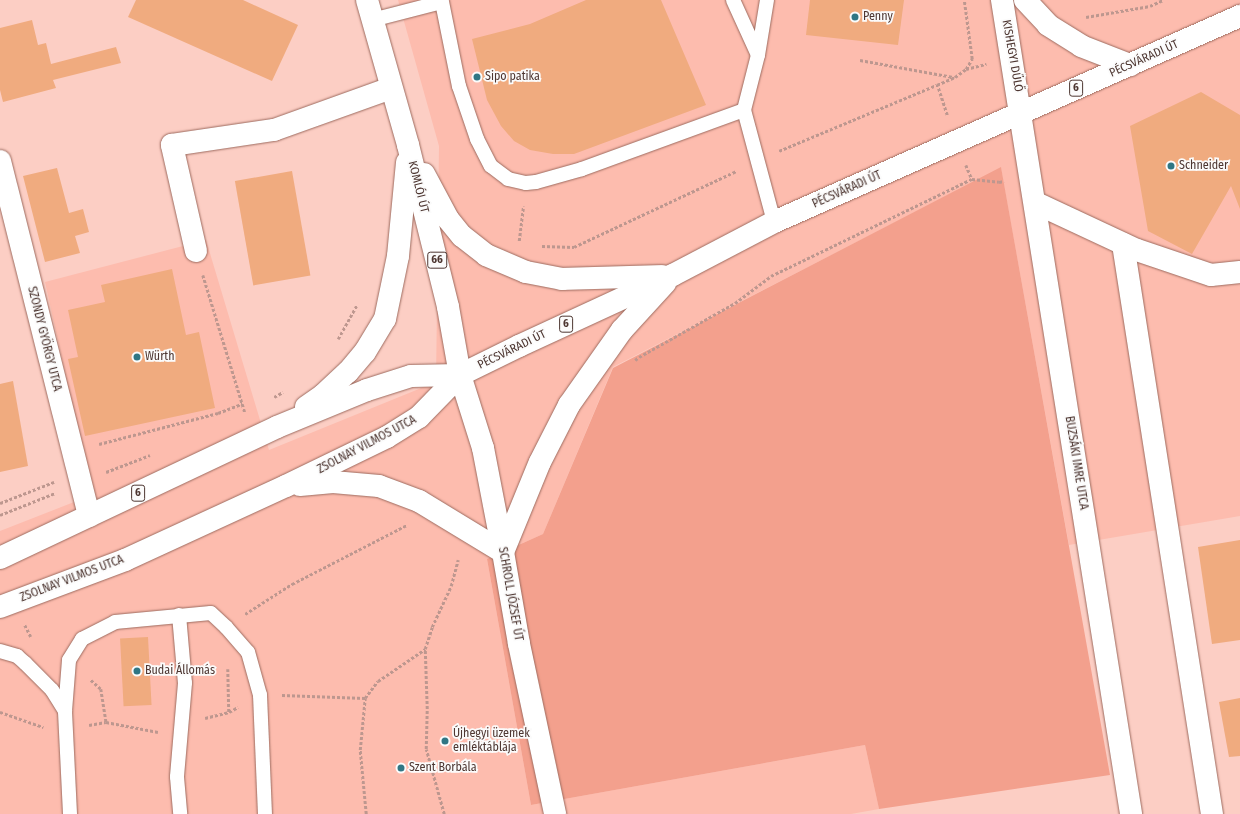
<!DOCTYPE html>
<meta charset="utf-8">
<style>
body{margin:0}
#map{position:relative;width:1240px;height:814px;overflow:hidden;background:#fccec4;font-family:"Fira Sans Condensed",sans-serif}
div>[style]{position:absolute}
.built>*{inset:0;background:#fdbcae}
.green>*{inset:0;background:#f3a08d}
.building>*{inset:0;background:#f0ab7f;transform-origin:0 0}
.path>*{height:2.5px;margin-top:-1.25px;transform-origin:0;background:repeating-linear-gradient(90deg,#bd978f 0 3px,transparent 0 5px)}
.roads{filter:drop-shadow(0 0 1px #9d6b5f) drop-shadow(0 0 1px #9d6b5f)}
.service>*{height:14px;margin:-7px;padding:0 7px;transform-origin:7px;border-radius:7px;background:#fff}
.minor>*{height:22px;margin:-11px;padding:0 11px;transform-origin:11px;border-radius:11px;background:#fff}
.secondary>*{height:22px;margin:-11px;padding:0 11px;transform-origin:11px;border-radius:11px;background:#fff}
.primary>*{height:22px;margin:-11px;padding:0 11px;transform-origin:11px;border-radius:11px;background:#fff}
.dots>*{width:11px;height:11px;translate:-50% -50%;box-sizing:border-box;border:2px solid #fbfbfb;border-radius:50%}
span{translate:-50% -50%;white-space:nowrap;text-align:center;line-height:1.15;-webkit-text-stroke:3.5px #fbfbfb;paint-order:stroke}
.shield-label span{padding:1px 3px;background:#fbfbfb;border:1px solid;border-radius:3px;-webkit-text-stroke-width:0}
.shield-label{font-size:11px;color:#4d3631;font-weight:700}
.poi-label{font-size:12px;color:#4d3631}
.left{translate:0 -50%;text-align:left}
.street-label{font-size:12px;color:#4d3631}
</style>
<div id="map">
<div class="built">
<i style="clip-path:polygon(398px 0,1240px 0,1240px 516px,1069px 545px,1001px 168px,613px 367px,543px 534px,487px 559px,531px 805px,865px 745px,879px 809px,851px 814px,0 814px,0 531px,92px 495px,45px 282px,206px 240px,269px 450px,436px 382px,439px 146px)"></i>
</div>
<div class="green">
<i style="clip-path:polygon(1001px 167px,1110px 775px,879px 809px,865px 745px,531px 805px,487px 559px,543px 534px,613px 368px)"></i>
</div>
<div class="building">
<i style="clip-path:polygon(136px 0,243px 0,298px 25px,272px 81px,128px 17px)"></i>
<i style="clip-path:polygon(586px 0,661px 0,706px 105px,574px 154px,553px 154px,530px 150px,514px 141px,501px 126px,487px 100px,472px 39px,530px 24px)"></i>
<i style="clip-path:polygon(810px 0,904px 0,898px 45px,806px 35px)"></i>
<i style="clip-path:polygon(32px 20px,38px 45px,46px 43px,51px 64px,116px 47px,121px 63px,53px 80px,56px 88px,3px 102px,0 90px,0 28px)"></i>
<i style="clip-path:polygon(1201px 92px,1240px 115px,1240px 209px,1231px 186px,1192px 254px,1148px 231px,1130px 126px)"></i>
<i style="clip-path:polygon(57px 168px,69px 213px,83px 209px,89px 232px,75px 236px,80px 253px,45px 262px,23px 176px)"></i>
<i style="left:292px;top:171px;width:106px;height:58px;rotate:80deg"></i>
<i style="clip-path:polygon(172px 269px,186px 335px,199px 332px,215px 408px,85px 436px,68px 359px,78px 357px,68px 310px,105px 302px,101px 285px)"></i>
<i style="clip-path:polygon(13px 381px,28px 466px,0 472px,0 384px)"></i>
<i style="clip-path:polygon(1240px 540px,1240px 640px,1212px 644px,1198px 547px)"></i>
<i style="left:148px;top:637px;width:68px;height:28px;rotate:87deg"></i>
<i style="clip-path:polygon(1240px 698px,1240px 756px,1229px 757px,1219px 702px)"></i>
</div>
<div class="path">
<i style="left:1086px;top:17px;width:65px;rotate:-9.8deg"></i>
<i style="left:1150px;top:6px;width:14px;rotate:-25deg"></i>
<i style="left:860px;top:60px;width:96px;rotate:10.3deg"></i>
<i style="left:966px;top:69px;width:21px;rotate:-14deg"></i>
<i style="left:947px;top:115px;width:32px;rotate:-108deg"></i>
<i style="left:937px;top:85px;width:20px;rotate:-24deg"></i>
<i style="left:955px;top:77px;width:14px;rotate:-36deg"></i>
<i style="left:966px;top:69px;width:12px;rotate:-59deg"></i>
<i style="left:972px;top:59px;width:60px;rotate:-97.7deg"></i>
<i style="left:779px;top:151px;width:171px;rotate:-22.7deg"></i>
<i style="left:966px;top:165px;width:15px;rotate:67deg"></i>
<i style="left:519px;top:241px;width:35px;rotate:-83deg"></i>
<i style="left:542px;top:246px;width:32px;rotate:2deg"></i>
<i style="left:574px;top:247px;width:179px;rotate:-25.1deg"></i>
<i style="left:203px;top:275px;width:143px;rotate:73deg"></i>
<i style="left:338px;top:339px;width:38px;rotate:-61deg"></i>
<i style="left:635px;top:360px;width:5px;rotate:-37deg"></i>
<i style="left:639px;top:357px;width:110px;rotate:-29.4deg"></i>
<i style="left:735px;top:303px;width:45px;rotate:-36.9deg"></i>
<i style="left:771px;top:276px;width:223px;rotate:-25.8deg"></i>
<i style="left:972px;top:179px;width:27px;rotate:6deg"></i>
<i style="left:999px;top:182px;width:5px;rotate:-11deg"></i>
<i style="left:274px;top:397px;width:10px;rotate:-29deg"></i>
<i style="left:99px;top:444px;width:123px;rotate:-14.6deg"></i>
<i style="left:218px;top:413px;width:26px;rotate:-21deg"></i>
<i style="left:106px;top:472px;width:47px;rotate:-21.1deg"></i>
<i style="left:0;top:503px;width:58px;rotate:-21.3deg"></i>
<i style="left:0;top:515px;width:59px;rotate:-21.8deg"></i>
<i style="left:245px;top:614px;width:56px;rotate:-32.6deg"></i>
<i style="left:292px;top:584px;width:129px;rotate:-27.2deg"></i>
<i style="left:25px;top:625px;width:13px;rotate:63deg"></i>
<i style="left:228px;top:669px;width:43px;rotate:88.7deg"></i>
<i style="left:91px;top:680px;width:13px;rotate:42deg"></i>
<i style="left:101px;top:689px;width:33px;rotate:81deg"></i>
<i style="left:282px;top:695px;width:83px;rotate:2.1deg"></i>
<i style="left:0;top:712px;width:46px;rotate:19.2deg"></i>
<i style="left:205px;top:718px;width:25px;rotate:-14deg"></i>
<i style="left:229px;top:712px;width:10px;rotate:-29deg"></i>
<i style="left:89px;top:725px;width:17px;rotate:-10deg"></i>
<i style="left:106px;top:722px;width:53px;rotate:10.9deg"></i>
<i style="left:366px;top:814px;width:64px;rotate:-95.4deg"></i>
<i style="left:360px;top:750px;width:52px;rotate:-84.5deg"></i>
<i style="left:365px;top:698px;width:21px;rotate:-53deg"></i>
<i style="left:378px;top:681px;width:57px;rotate:-34.2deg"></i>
<i style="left:444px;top:814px;width:67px;rotate:-105.5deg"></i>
<i style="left:426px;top:749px;width:40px;rotate:-88.6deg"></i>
<i style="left:427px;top:709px;width:60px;rotate:-91.9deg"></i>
<i style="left:425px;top:649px;width:23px;rotate:-72deg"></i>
<i style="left:432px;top:627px;width:45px;rotate:-65.1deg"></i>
<i style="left:451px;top:586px;width:27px;rotate:-75deg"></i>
</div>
<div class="roads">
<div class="service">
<i style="left:733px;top:0;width:60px;rotate:65.6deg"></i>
<i style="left:758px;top:55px;width:57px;rotate:104.3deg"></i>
<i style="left:744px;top:110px;width:116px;rotate:75deg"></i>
<i style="left:372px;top:20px;width:72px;rotate:-14.4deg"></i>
<i style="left:442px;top:2px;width:86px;rotate:78.6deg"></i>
<i style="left:459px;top:86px;width:56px;rotate:71.2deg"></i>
<i style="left:477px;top:139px;width:30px;rotate:63deg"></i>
<i style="left:491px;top:166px;width:21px;rotate:37deg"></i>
<i style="left:508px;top:179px;width:18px;rotate:13deg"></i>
<i style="left:526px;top:183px;width:10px;rotate:-6deg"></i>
<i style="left:536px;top:182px;width:48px;rotate:-15.8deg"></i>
<i style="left:582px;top:169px;width:172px;rotate:-20deg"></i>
<i style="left:758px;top:55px;width:56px;rotate:-80.7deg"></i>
<i style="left:179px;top:615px;width:68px;rotate:85deg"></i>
<i style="left:185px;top:683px;width:94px;rotate:94.9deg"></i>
<i style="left:177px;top:777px;width:37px;rotate:85deg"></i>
<i style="left:0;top:651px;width:18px;rotate:16deg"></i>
<i style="left:17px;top:656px;width:11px;rotate:41deg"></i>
<i style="left:25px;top:663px;width:38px;rotate:45deg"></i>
<i style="left:52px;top:690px;width:25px;rotate:58deg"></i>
<i style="left:70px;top:814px;width:103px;rotate:-92.8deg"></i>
<i style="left:65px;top:711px;width:51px;rotate:-85.5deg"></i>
<i style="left:69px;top:660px;width:25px;rotate:-58deg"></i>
<i style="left:82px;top:639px;width:37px;rotate:-27deg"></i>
<i style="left:115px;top:622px;width:96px;rotate:-5.4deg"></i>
<i style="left:211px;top:613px;width:21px;rotate:43deg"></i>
<i style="left:226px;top:627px;width:33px;rotate:49deg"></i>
<i style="left:248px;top:652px;width:45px;rotate:74.4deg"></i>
<i style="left:260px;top:695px;width:119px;rotate:87.6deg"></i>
</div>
<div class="minor">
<i style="left:1002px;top:0;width:824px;rotate:80.99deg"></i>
<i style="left:1025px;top:0;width:34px;rotate:47deg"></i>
<i style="left:1048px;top:25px;width:39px;rotate:32deg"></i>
<i style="left:1081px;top:46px;width:53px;rotate:21.2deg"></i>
<i style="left:0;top:161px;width:366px;rotate:75.9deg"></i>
<i style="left:1036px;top:203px;width:111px;rotate:25deg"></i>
<i style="left:1137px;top:250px;width:78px;rotate:18.7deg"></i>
<i style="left:1211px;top:275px;width:29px;rotate:-6deg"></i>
<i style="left:1123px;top:244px;width:577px;rotate:81.13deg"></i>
<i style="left:196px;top:251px;width:109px;rotate:-102.8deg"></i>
<i style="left:172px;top:145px;width:103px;rotate:-8.4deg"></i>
<i style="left:274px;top:130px;width:124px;rotate:-19.7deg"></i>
</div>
<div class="secondary">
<i style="left:460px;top:375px;width:77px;rotate:72.5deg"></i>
<i style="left:483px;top:448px;width:106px;rotate:79.1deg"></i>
<i style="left:503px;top:552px;width:93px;rotate:80.1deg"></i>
<i style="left:519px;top:644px;width:174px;rotate:78deg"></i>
</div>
<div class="primary">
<i style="left:367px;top:0;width:151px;rotate:74.2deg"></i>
<i style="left:408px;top:145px;width:167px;rotate:76.1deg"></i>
<i style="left:448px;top:307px;width:69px;rotate:80deg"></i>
<i style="left:424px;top:174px;width:51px;rotate:61.9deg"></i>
<i style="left:448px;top:219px;width:22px;rotate:51deg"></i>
<i style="left:462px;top:236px;width:31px;rotate:38deg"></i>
<i style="left:486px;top:255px;width:43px;rotate:23deg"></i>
<i style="left:526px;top:272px;width:37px;rotate:11deg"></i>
<i style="left:562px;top:279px;width:100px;rotate:-1.7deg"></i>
<i style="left:306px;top:407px;width:21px;rotate:-35deg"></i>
<i style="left:323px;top:395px;width:34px;rotate:-43deg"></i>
<i style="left:348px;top:372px;width:26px;rotate:-50deg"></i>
<i style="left:365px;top:352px;width:39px;rotate:-59deg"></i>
<i style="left:385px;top:319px;width:64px;rotate:-78.3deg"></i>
<i style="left:398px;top:256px;width:94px;rotate:-84.5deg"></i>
<i style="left:300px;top:485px;width:33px;rotate:-5deg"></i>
<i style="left:333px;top:482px;width:46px;rotate:5deg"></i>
<i style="left:379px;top:486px;width:43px;rotate:20.6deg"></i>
<i style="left:419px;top:501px;width:98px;rotate:31.3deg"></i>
<i style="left:503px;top:552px;width:97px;rotate:-67.7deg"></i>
<i style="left:540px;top:462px;width:64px;rotate:-63deg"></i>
<i style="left:569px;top:405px;width:92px;rotate:-54.8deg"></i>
<i style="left:622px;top:330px;width:64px;rotate:-47.5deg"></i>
<i style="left:0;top:558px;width:306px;rotate:-25.3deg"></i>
<i style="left:277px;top:427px;width:97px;rotate:-22.3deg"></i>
<i style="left:367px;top:390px;width:46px;rotate:-17.7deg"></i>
<i style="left:411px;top:376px;width:49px;rotate:-1.2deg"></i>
<i style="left:0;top:607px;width:134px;rotate:-20.6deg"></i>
<i style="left:125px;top:560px;width:177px;rotate:-24.7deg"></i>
<i style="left:286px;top:486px;width:112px;rotate:-25.9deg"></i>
<i style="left:387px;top:437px;width:38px;rotate:-32deg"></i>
<i style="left:419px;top:417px;width:59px;rotate:-45.7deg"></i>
<i style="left:460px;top:375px;width:66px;rotate:-26.2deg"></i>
<i style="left:519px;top:346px;width:170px;rotate:-24.8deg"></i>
<i style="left:673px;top:275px;width:114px;rotate:-27.7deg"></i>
<i style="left:774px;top:222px;width:510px;rotate:-23.85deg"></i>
</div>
</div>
<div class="dots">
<i style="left:855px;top:17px;background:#307684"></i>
<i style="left:477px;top:77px;background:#307684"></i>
<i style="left:1171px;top:166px;background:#307684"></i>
<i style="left:137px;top:357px;background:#307684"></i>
<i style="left:137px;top:671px;background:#307684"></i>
<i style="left:445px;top:741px;background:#307684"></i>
<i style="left:401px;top:768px;background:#307684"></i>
</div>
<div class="shield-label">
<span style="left:1076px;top:88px">6</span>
<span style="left:437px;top:260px">66</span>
<span style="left:566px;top:324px">6</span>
<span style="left:138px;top:493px">6</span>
</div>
<div class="poi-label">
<span class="left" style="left:863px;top:17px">Penny</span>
<span class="left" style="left:485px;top:77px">Sipo patika</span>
<span class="left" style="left:1179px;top:166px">Schneider</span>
<span class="left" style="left:145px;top:357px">Würth</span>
<span class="left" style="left:145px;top:671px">Budai Állomás</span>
<span class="left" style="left:453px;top:741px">Újhegyi üzemek<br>emléktáblája</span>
<span class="left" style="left:409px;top:768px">Szent Borbála</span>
</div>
<div class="street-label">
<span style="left:1012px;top:56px;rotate:80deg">KISHEGYI DŰLŐ</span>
<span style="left:1144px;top:59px;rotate:-24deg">PÉCSVÁRADI ÚT</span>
<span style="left:418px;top:187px;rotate:76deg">KOMLÓI ÚT</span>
<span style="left:847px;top:190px;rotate:-24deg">PÉCSVÁRADI ÚT</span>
<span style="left:44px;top:339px;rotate:76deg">SZONDY GYÖRGY UTCA</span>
<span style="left:512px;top:350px;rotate:-26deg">PÉCSVÁRADI ÚT</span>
<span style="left:367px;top:445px;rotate:-28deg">ZSOLNAY VILMOS UTCA</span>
<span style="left:1076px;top:463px;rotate:81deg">BUZSÁKI IMRE UTCA</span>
<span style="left:72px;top:579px;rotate:-21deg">ZSOLNAY VILMOS UTCA</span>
<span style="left:510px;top:594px;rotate:80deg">SCHROLL JÓZSEF ÚT</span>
</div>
</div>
